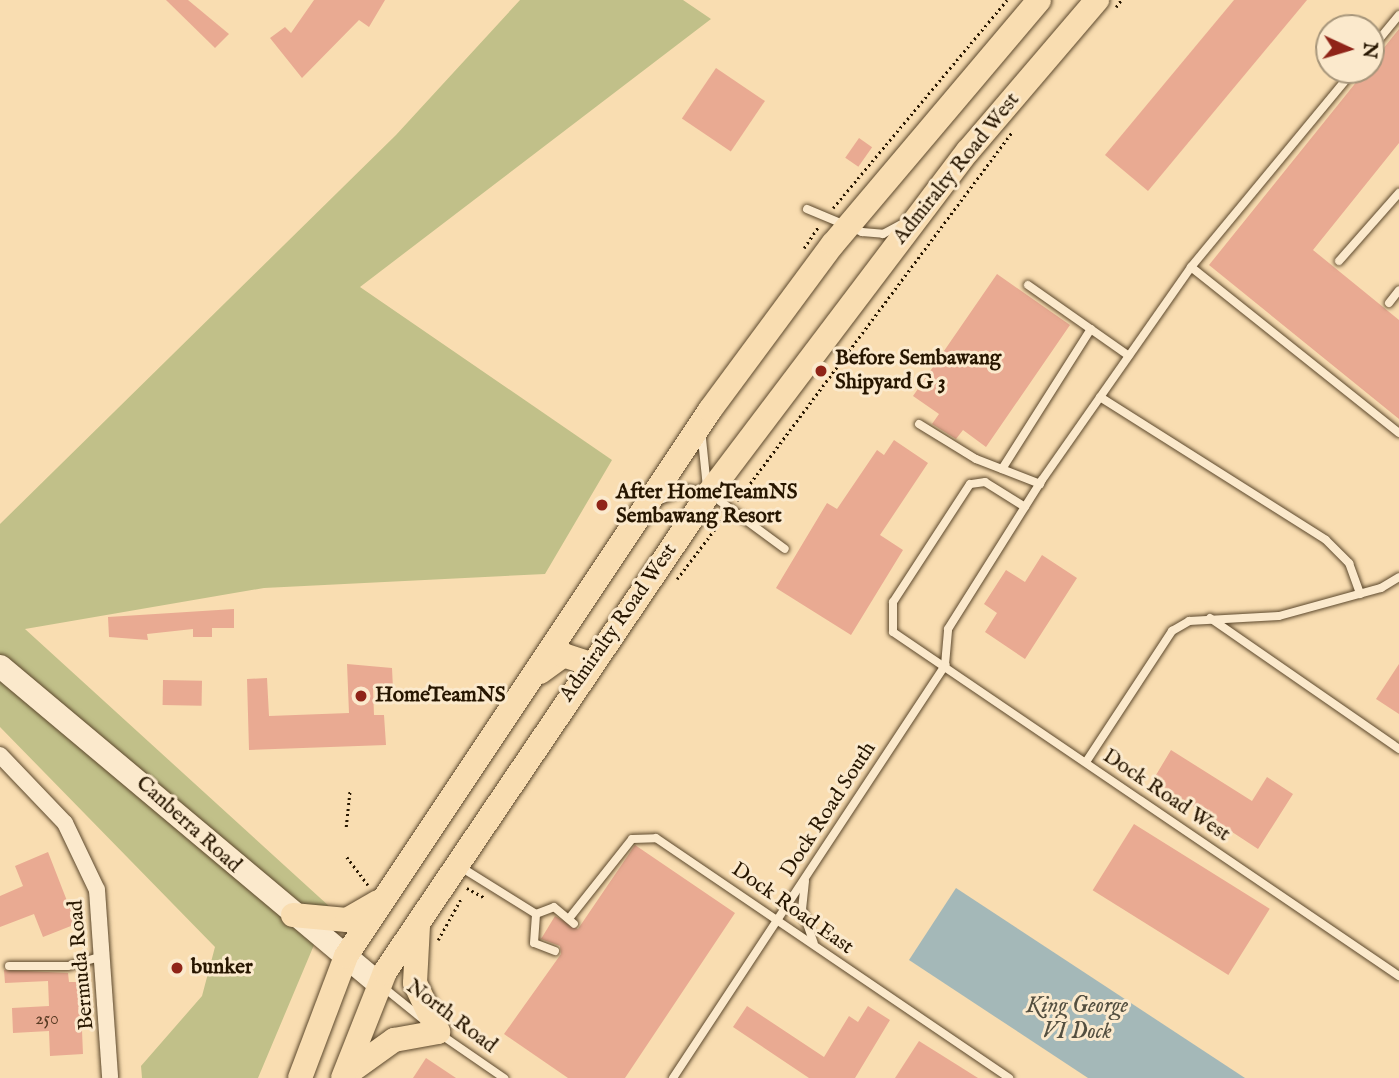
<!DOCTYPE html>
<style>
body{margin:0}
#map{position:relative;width:1399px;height:1078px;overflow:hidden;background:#f9ddb1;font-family:"IM FELL English",serif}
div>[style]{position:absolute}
.green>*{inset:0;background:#c1c089}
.water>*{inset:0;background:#a4b8b8}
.building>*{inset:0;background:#e9aa92;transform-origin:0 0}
.path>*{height:2.5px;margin-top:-1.25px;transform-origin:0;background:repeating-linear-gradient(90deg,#271600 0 2px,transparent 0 5.5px)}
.roads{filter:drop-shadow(0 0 2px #5c482c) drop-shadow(0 0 2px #5c482c)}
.lane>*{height:8px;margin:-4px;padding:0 4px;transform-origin:4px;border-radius:4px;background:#fbe9cc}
.street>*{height:16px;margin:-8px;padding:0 8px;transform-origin:8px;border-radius:8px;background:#fbe9cc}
.secondary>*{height:23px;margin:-11.5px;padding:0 11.5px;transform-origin:11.5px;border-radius:11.5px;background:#fbe9cc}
.primary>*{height:24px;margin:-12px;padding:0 12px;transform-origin:12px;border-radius:12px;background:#f9ddb1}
.dots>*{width:19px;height:19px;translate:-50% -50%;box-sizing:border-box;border:4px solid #fbe9cc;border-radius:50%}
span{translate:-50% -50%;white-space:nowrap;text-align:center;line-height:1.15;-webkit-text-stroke:6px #fbe9cc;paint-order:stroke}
.number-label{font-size:18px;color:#583b24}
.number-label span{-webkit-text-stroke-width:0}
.street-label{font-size:21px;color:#271600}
.poi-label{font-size:21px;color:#271600;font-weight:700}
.left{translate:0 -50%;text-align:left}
.water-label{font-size:23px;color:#534f40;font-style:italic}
.north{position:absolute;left:1315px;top:14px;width:70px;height:70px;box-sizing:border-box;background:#fbe9cc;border:2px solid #a6957a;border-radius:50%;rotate:94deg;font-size:19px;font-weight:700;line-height:28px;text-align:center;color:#271600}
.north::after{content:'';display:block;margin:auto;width:24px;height:32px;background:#8f2418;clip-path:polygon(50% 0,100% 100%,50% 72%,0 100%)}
</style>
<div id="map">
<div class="green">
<i style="clip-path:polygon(520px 0,683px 0,711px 19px,360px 287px,612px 460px,545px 574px,264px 588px,25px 629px,330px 907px,258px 1078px,142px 1078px,141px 1066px,202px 996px,215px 947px,0 727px,0 524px,396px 135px)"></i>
</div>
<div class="water">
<i style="clip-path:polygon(956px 888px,1245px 1078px,1088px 1078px,909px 960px)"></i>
</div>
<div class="building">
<i style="clip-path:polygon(166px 0,188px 0,229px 34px,215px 48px)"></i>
<i style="clip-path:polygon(314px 0,385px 0,369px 27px,359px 20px,302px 78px,270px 38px,285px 27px,291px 33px)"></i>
<i style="clip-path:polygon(1234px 0,1307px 0,1148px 191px,1105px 155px)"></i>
<i style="clip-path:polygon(1399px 29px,1399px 143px,1313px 250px,1399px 320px,1399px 419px,1209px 265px)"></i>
<i style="left:716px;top:68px;width:59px;height:61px;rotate:34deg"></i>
<i style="left:859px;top:138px;width:16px;height:24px;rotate:35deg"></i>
<i style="clip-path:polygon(997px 274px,1070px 325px,986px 447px,963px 430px,956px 439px,932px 424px,939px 414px,913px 396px)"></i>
<i style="clip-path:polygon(894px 440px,928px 463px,880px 535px,903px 550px,851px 635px,776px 588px,827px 503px,837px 509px,877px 450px,884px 455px)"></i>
<i style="clip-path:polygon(1042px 555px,1077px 578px,1025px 659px,985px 632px,997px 613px,984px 604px,1006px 570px,1025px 582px)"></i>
<i style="clip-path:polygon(234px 609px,234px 628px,212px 628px,212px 637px,193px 637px,193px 629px,147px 634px,148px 640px,109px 637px,108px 617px)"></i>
<i style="clip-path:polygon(347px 664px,392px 668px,393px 689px,373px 689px,374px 715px,384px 715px,386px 745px,249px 750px,247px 679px,267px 678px,269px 716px,349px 713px)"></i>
<i style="clip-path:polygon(1399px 664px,1399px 714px,1376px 699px)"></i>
<i style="left:163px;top:680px;width:39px;height:25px;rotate:1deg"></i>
<i style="clip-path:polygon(1171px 750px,1252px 801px,1267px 777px,1293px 794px,1258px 849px,1153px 780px)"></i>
<i style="left:1134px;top:824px;width:160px;height:78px;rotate:32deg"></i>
<i style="clip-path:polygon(635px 845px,735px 913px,625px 1078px,568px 1078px,504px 1034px,561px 954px,560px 946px,541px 939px,555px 916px,578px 929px)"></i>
<i style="clip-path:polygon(48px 852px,76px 924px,43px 937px,34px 914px,0 927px,0 896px,23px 886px,15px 866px)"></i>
<i style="clip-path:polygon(4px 970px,68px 973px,69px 982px,80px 982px,83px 1054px,50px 1056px,49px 1031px,13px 1033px,12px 1008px,49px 1006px,48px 981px,5px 983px)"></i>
<i style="clip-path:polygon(747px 1006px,824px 1057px,849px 1016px,858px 1022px,868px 1006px,890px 1020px,855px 1078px,809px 1078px,733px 1027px)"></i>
<i style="clip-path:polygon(919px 1041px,943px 1056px,978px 1078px,895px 1078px)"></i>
<i style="clip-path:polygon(426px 1058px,456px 1078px,413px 1078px)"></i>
</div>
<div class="path">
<i style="left:1116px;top:7px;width:9px;rotate:-54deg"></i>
<i style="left:833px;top:208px;width:271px;rotate:-50.1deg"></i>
<i style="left:804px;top:248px;width:25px;rotate:-56deg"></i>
<i style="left:737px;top:501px;width:459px;rotate:-53.3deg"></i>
<i style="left:677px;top:579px;width:78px;rotate:-52.8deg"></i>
<i style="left:346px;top:827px;width:36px;rotate:-84deg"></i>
<i style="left:347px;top:857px;width:35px;rotate:53deg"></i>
<i style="left:467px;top:888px;width:21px;rotate:29deg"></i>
<i style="left:438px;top:940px;width:49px;rotate:-60.8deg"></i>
</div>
<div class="roads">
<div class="lane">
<i style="left:1371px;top:49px;width:44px;rotate:-50.5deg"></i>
<i style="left:807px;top:209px;width:60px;rotate:22.7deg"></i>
<i style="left:862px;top:232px;width:21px;rotate:5deg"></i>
<i style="left:883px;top:234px;width:21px;rotate:-28deg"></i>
<i style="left:1339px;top:261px;width:91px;rotate:-48.6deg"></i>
<i style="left:1191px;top:267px;width:266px;rotate:38.6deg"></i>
<i style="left:1028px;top:285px;width:123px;rotate:35.1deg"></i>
<i style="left:1389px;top:303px;width:16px;rotate:-52deg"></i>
<i style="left:1100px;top:397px;width:267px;rotate:32.3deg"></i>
<i style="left:1326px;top:540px;width:33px;rotate:45deg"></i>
<i style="left:1349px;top:563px;width:33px;rotate:70deg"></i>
<i style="left:919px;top:424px;width:67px;rotate:31.6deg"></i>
<i style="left:976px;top:459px;width:69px;rotate:21.3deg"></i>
<i style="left:702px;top:439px;width:48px;rotate:84.1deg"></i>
<i style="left:1002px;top:469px;width:166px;rotate:-57.6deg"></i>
<i style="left:660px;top:500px;width:30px;rotate:-21deg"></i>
<i style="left:688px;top:489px;width:21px;rotate:11deg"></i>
<i style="left:709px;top:493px;width:94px;rotate:36.4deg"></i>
<i style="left:1025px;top:507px;width:47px;rotate:-148deg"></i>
<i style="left:985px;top:482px;width:15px;rotate:172deg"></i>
<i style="left:970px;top:484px;width:141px;rotate:123.1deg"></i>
<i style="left:893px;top:602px;width:30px;rotate:90deg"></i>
<i style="left:893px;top:632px;width:612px;rotate:34.21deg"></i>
<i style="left:1210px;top:618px;width:230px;rotate:34.7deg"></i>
<i style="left:1086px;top:762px;width:157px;rotate:-56.7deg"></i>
<i style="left:1172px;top:631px;width:20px;rotate:-30deg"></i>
<i style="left:1189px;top:621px;width:90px;rotate:-3.2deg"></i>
<i style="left:1279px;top:616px;width:106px;rotate:-15.4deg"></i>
<i style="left:1381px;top:588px;width:21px;rotate:-31deg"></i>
<i style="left:459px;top:866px;width:91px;rotate:31.9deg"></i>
<i style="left:805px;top:881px;width:28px;rotate:96deg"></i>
<i style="left:802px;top:909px;width:36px;rotate:71deg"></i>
<i style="left:571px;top:916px;width:98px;rotate:-51.6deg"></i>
<i style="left:632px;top:839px;width:24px;rotate:-2deg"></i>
<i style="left:656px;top:838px;width:427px;rotate:34.2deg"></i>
<i style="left:555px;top:951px;width:22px;rotate:-159deg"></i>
<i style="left:534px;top:943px;width:29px;rotate:-86deg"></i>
<i style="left:536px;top:914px;width:19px;rotate:-21deg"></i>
<i style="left:554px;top:907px;width:26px;rotate:40deg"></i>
<i style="left:9px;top:966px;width:59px"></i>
<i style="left:68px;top:966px;width:36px;rotate:-16deg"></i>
<i style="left:383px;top:987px;width:54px;rotate:39deg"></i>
<i style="left:440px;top:1034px;width:78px;rotate:34.5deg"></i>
<i style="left:673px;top:1078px;width:495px;rotate:-56.6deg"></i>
<i style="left:945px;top:665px;width:36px;rotate:-85deg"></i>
<i style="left:948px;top:629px;width:176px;rotate:-57.8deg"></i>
<i style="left:1042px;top:480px;width:260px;rotate:-55deg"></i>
<i style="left:1191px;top:267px;width:256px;rotate:-50.4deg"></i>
</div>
<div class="street">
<i style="left:0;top:755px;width:94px;rotate:46.3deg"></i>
<i style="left:65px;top:823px;width:74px;rotate:64.5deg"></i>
<i style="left:97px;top:890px;width:188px;rotate:86deg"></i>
</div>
<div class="secondary">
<i style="left:0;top:666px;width:493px;rotate:40deg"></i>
</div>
<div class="primary">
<i style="left:540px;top:672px;width:29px;rotate:-36deg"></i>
<i style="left:563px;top:655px;width:28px;rotate:18deg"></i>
<i style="left:293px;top:915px;width:54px;rotate:5.3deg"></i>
<i style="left:347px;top:920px;width:36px;rotate:-30deg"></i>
<i style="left:348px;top:1073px;width:57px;rotate:-35.7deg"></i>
<i style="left:394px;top:1040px;width:45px;rotate:-10.3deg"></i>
<i style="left:438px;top:1032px;width:54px;rotate:-115.1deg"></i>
<i style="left:415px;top:983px;width:58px;rotate:-87deg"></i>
<i style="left:300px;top:1078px;width:130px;rotate:-69.3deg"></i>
<i style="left:346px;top:956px;width:656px;rotate:-56.31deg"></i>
<i style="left:710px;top:410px;width:207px;rotate:-53.5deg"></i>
<i style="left:833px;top:244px;width:319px;rotate:-49.8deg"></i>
<i style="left:343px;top:1078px;width:114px;rotate:-68.4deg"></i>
<i style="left:385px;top:972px;width:578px;rotate:-55.93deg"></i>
<i style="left:709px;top:493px;width:429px;rotate:-52.9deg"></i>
<i style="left:968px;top:151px;width:199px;rotate:-49.5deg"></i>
</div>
</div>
<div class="dots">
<i style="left:821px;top:371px;background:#8f2418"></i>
<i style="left:602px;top:505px;background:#8f2418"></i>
<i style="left:361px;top:696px;background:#8f2418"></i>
<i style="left:177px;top:968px;background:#8f2418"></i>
</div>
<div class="number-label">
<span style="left:47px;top:1020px">250</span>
</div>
<div class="street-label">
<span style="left:957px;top:169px;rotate:-51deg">Admiralty Road West</span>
<span style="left:619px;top:623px;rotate:-55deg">Admiralty Road West</span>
<span style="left:1166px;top:796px;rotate:34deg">Dock Road West</span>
<span style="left:829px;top:810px;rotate:-57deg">Dock Road South</span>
<span style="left:188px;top:825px;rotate:42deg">Canberra Road</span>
<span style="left:792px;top:909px;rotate:35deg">Dock Road East</span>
<span style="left:82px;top:965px;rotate:-95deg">Bermuda Road</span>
<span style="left:451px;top:1017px;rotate:37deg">North Road</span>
</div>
<div class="poi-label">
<span class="left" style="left:835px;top:371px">Before Sembawang<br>Shipyard G 3</span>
<span class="left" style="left:616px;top:505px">After HomeTeamNS<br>Sembawang Resort</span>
<span class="left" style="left:375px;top:696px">HomeTeamNS</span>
<span class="left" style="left:191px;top:968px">bunker</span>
</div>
<div class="water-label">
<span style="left:1077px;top:1019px">King George<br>VI Dock</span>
</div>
<div class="north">N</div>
</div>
